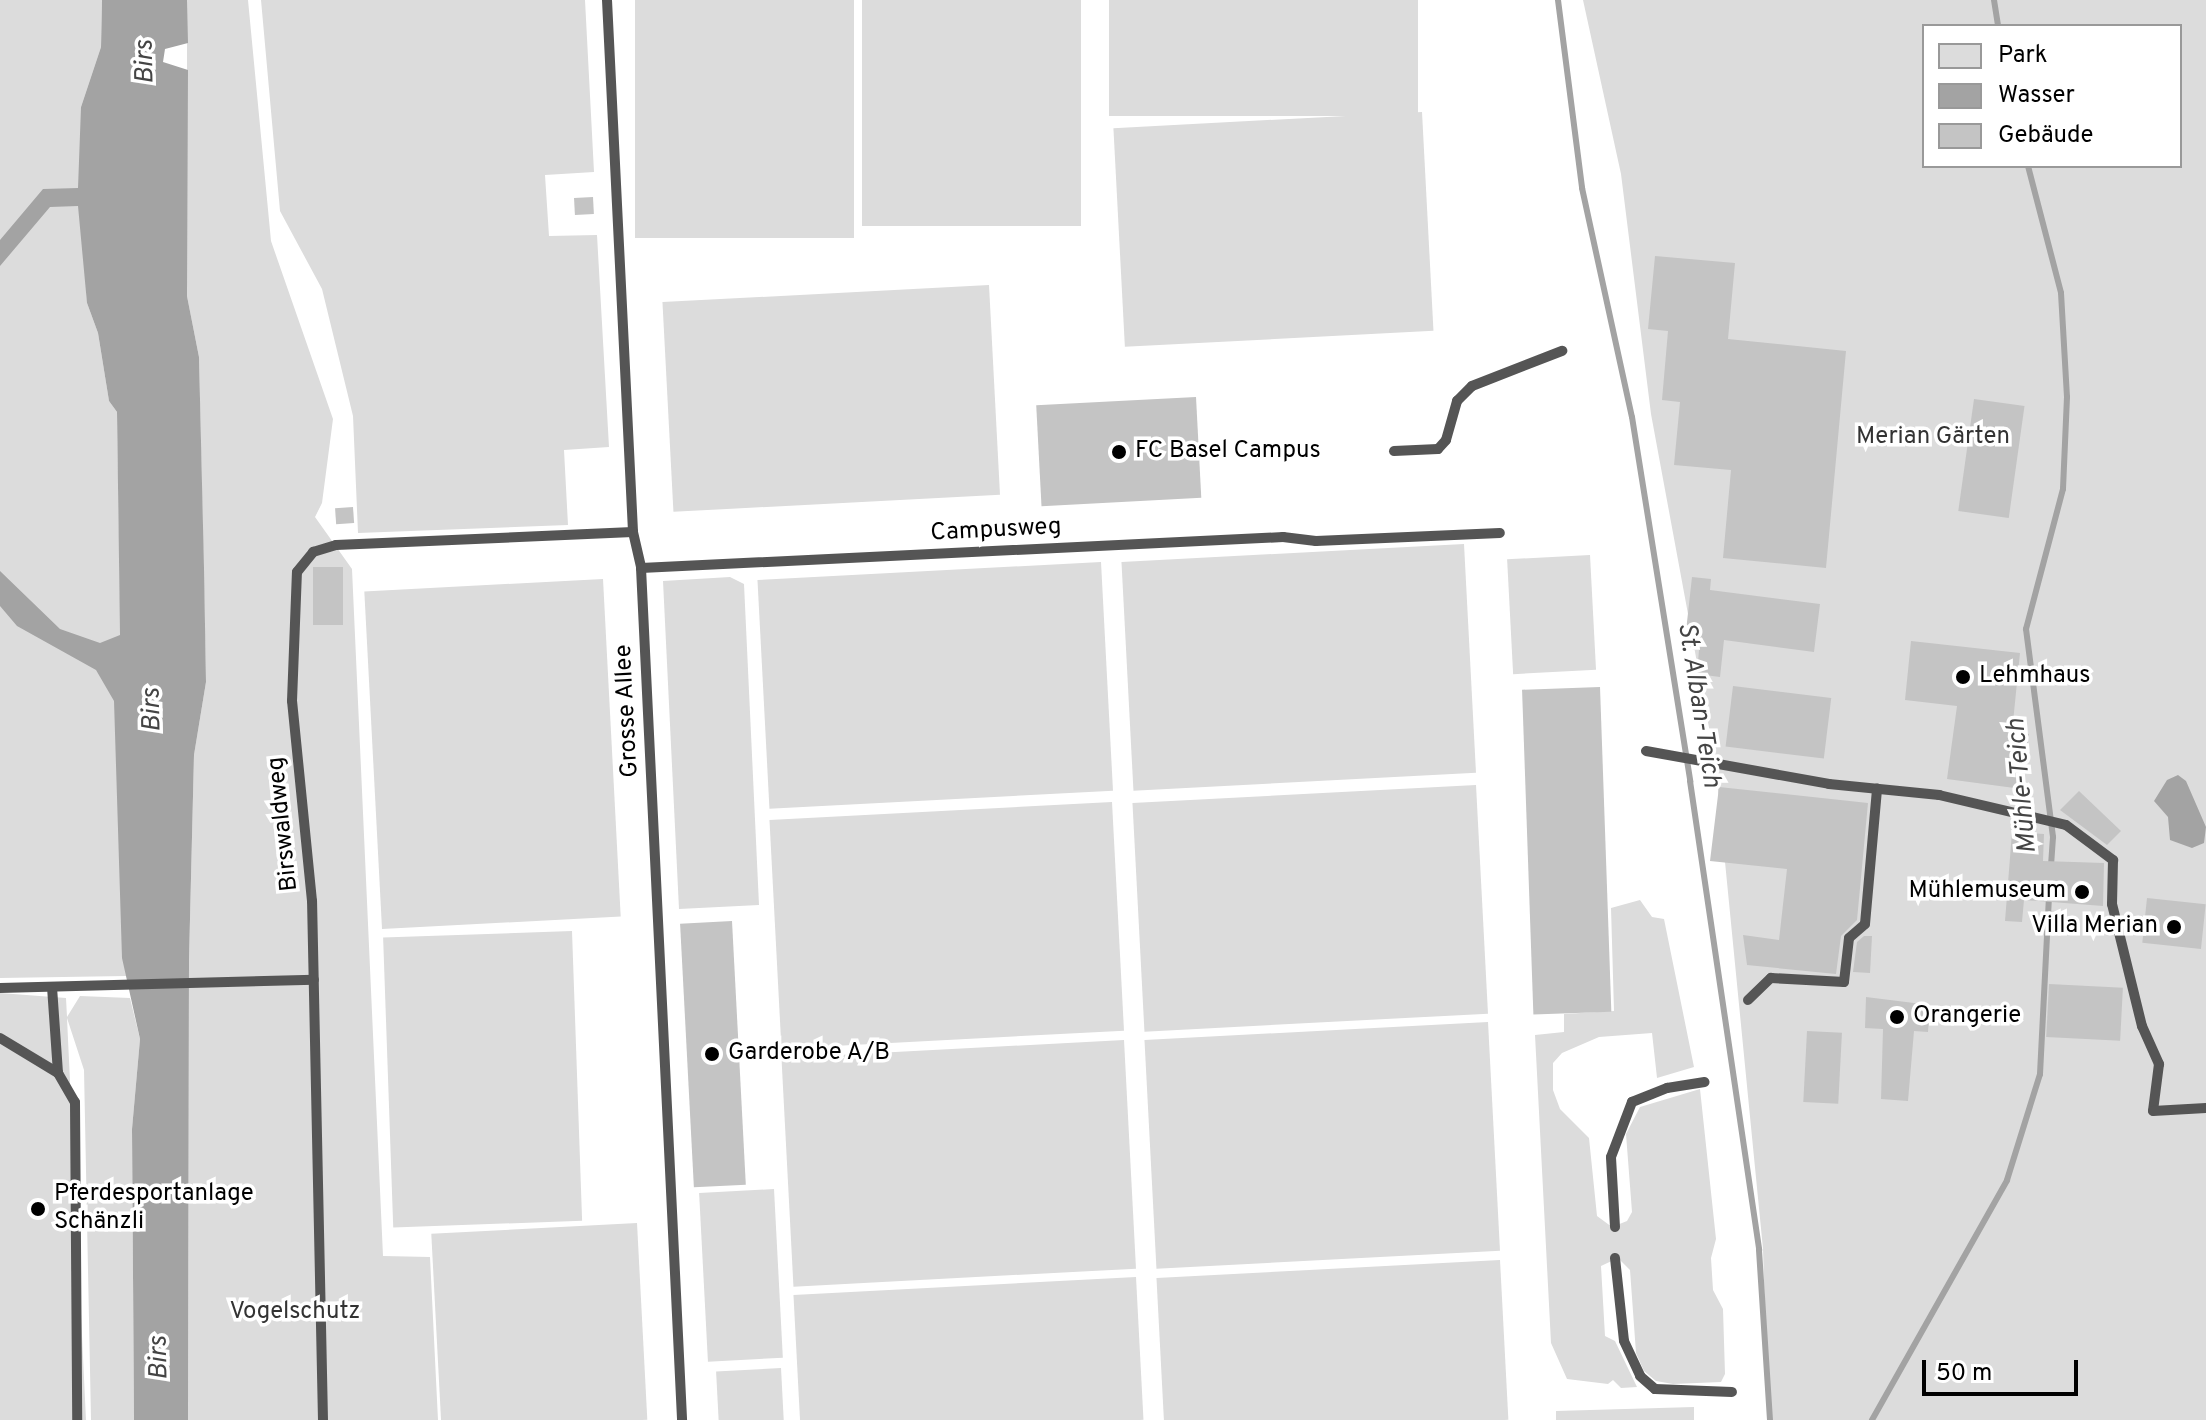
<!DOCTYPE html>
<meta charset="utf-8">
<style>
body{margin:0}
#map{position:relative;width:2206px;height:1420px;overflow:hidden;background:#fff;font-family:Overpass,sans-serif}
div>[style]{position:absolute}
.green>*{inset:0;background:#dcdcdc;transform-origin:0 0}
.water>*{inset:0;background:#a3a3a3}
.stream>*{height:6px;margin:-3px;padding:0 3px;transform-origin:3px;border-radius:3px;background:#a3a3a3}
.building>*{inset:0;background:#c4c4c4;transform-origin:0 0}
.service>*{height:10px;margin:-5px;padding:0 5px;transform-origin:5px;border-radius:5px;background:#555}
.dots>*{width:22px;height:22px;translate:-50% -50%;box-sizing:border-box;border:4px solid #fff;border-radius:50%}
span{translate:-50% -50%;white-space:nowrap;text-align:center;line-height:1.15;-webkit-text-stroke:7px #fff;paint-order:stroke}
.park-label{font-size:24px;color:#333}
.poi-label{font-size:24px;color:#000}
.left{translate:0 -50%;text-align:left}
.right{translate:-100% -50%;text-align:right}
.street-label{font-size:24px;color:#000}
.water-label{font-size:26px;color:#444;font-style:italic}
.legend{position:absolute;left:1922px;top:24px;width:260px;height:144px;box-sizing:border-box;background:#fff;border:2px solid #999;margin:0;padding:10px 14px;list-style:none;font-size:24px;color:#000}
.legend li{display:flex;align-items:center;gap:16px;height:40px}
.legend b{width:40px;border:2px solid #999}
.scale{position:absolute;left:1922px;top:1360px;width:156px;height:36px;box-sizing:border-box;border:4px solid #000;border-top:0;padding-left:10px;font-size:24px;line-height:28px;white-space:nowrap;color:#000;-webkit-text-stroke:6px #fff;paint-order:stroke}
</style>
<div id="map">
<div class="green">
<i style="clip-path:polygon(0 0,102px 0,101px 47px,81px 107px,87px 303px,98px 333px,109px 401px,117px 412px,126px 976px,0 978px)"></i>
<i style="clip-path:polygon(187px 0,248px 0,271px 241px,333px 419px,322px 503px,315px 517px,352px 569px,383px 1256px,430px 1257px,438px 1420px,188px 1420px,189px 960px,194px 755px,206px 682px,199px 357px,187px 296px)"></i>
<i style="clip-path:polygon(261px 0,585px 0,594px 172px,545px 175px,549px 236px,597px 235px,609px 447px,564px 450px,568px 525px,358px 533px,353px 416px,322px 289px,280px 211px)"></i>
<i style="left:635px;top:0;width:219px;height:238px"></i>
<i style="left:862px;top:0;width:219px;height:226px"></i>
<i style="left:1109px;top:0;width:309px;height:116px"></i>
<i style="clip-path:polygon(evenodd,1583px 0,2206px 0,2206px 1420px,1768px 1420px,1763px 1249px,1715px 760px,1651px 414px,1621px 174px,1583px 0,1924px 26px,2180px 26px,2180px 166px,1924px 166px,1924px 26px)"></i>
<i style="left:1422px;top:112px;width:219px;height:309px;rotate:87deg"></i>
<i style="left:989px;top:285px;width:210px;height:327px;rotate:87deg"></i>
<i style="left:1464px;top:544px;width:229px;height:343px;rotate:87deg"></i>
<i style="left:1590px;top:555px;width:115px;height:83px;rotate:87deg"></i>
<i style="left:1101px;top:562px;width:229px;height:344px;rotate:87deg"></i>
<i style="clip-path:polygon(730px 577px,744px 584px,759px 905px,679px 909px,663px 581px)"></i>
<i style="left:603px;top:579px;width:338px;height:239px;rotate:87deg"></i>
<i style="left:1476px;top:785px;width:229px;height:344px;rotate:87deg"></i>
<i style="left:1112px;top:802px;width:229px;height:343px;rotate:87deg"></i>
<i style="clip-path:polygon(1640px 900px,1652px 917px,1664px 919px,1694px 1067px,1657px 1078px,1652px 1033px,1599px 1037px,1562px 1053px,1553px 1063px,1553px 1090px,1560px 1109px,1589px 1138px,1597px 1216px,1612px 1227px,1627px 1221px,1632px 1212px,1626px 1134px,1640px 1107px,1700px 1089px,1716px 1239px,1711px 1258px,1713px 1290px,1723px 1309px,1725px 1374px,1721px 1382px,1673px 1384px,1656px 1381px,1644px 1371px,1636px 1353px,1630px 1270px,1618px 1258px,1601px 1266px,1605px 1336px,1615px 1341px,1637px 1387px,1621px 1388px,1613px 1380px,1608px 1384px,1567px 1379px,1551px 1343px,1535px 1035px,1564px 1032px,1564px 1014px,1614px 1011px,1611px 908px)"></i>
<i style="left:572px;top:931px;width:290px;height:189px;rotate:88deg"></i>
<i style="clip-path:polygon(0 993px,66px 998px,67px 1017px,80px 996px,130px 998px,140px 1039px,132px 1129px,134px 1420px,91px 1420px,84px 1070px,67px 1018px,86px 1420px,0 1420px)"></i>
<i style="left:1488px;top:1022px;width:229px;height:344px;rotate:87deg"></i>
<i style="left:1124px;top:1040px;width:229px;height:343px;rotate:87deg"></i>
<i style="left:774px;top:1189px;width:169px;height:75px;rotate:87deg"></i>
<i style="left:637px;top:1223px;width:197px;height:206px;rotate:87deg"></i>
<i style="left:1500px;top:1260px;width:160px;height:344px;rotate:87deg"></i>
<i style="left:1136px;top:1277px;width:143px;height:343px;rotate:87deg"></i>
<i style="left:781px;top:1368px;width:52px;height:65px;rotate:87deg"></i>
<i style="clip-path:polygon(1694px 1407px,1694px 1420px,1556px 1420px,1556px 1411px)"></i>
</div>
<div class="water">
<i style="clip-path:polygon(102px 0,187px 0,188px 43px,165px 49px,163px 62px,188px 70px,187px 296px,199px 357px,204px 568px,206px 682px,194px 755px,189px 960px,188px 1420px,134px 1420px,132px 1129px,140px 1039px,122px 958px,114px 701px,96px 670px,17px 626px,0 606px,0 571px,60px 629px,100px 643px,120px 635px,117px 412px,109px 401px,98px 333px,87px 303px,78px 206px,50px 207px,0 266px,0 240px,43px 189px,78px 188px,81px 107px,101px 47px)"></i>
<i style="clip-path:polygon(2178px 775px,2186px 781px,2206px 827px,2204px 843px,2192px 848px,2170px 840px,2168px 817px,2154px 801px,2167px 780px)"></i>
</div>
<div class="stream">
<i style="left:1558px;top:0;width:190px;rotate:82.7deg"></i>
<i style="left:1582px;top:188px;width:234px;rotate:77.7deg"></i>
<i style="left:1632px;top:417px;width:369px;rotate:80.9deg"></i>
<i style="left:1690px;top:781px;width:474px;rotate:81.6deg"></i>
<i style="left:1759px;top:1250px;width:170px;rotate:86.3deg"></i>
<i style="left:1994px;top:0;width:26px;rotate:81deg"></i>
<i style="left:2028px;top:166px;width:131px;rotate:75.4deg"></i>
<i style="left:2061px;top:293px;width:104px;rotate:86.7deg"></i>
<i style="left:2067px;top:397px;width:92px;rotate:92.5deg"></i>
<i style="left:2063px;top:489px;width:145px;rotate:104.8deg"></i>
<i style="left:2026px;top:629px;width:210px;rotate:82.6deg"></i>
<i style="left:2053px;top:837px;width:30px;rotate:94deg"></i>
<i style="left:1872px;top:1420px;width:275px;rotate:-60.6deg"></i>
<i style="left:2007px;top:1180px;width:111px;rotate:-72.7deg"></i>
<i style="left:2040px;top:1074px;width:180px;rotate:-87.1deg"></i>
</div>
<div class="building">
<i style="left:593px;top:197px;width:17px;height:19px;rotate:87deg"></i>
<i style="clip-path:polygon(1655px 256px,1735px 263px,1728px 339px,1846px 351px,1826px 568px,1723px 558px,1731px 470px,1674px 465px,1680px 402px,1662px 400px,1668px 331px,1648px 329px)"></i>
<i style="left:1196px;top:397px;width:101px;height:160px;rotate:87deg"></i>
<i style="left:1974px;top:399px;width:51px;height:113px;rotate:8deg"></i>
<i style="left:353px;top:507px;width:16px;height:18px;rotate:86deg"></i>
<i style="left:313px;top:567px;width:30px;height:58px"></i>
<i style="clip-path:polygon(1692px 577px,1711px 579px,1710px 590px,1820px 604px,1814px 652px,1724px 640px,1720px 677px,1697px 674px,1699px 650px,1684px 649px)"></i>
<i style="clip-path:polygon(1911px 641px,2020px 653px,2012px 732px,2029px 734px,2022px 789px,1947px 779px,1957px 706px,1905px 700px)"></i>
<i style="left:1733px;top:686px;width:99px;height:61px;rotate:7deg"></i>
<i style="left:1600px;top:687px;width:325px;height:78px;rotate:88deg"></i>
<i style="clip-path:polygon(1719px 787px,1868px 803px,1857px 920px,1841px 936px,1836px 974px,1747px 965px,1743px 935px,1779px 940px,1787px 869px,1710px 861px)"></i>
<i style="clip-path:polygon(2079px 791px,2121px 831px,2107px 845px,2060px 810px)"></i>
<i style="clip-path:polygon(2012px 832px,2044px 834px,2043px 861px,2104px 863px,2103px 906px,2024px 900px,2022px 922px,2005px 921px)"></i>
<i style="left:2147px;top:898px;width:59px;height:45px;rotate:6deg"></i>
<i style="left:732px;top:921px;width:264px;height:52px;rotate:87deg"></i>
<i style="clip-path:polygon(1864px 936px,1872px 936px,1870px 973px,1853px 972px,1857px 942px)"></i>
<i style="left:2049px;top:984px;width:74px;height:53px;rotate:3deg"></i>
<i style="clip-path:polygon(1866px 997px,1930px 1005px,1928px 1032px,1914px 1031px,1908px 1101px,1881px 1099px,1883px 1029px,1865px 1028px)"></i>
<i style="left:1807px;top:1031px;width:35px;height:71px;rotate:3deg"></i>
</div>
<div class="service">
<i style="left:607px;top:0;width:533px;rotate:87.2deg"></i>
<i style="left:633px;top:532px;width:37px;rotate:77deg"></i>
<i style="left:641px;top:568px;width:853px;rotate:87.24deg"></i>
<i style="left:1394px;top:451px;width:44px;rotate:-2.6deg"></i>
<i style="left:1438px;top:449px;width:12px;rotate:-48deg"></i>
<i style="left:1446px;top:440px;width:41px;rotate:-74.2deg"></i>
<i style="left:1457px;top:401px;width:21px;rotate:-45deg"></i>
<i style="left:1472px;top:386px;width:97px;rotate:-21.3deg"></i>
<i style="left:641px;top:568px;width:643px;rotate:-2.76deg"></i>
<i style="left:1283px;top:537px;width:33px;rotate:7deg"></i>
<i style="left:1316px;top:541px;width:184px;rotate:-2.5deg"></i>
<i style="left:1646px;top:751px;width:186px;rotate:10.2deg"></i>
<i style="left:1829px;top:784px;width:111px;rotate:5.7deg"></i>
<i style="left:1939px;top:795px;width:130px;rotate:13.3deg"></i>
<i style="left:2066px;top:825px;width:59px;rotate:36.7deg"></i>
<i style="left:2113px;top:860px;width:44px;rotate:91.3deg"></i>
<i style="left:2112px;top:904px;width:126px;rotate:76.2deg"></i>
<i style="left:2142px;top:1026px;width:42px;rotate:65.9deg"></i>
<i style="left:2159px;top:1064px;width:47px;rotate:97.3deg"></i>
<i style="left:2153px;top:1111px;width:53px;rotate:-3.2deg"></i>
<i style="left:52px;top:987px;width:86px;rotate:86deg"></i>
<i style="left:58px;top:1073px;width:34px;rotate:60deg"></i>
<i style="left:75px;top:1102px;width:318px;rotate:89.6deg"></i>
<i style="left:0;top:988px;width:314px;rotate:-1.5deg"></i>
<i style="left:1748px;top:1000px;width:32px;rotate:-44deg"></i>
<i style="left:1771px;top:978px;width:73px;rotate:3.1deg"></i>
<i style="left:1844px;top:982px;width:44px;rotate:-83.5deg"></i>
<i style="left:1849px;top:938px;width:21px;rotate:-41deg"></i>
<i style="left:1865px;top:924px;width:136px;rotate:-84.9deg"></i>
<i style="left:0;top:1038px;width:68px;rotate:31.1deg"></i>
<i style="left:1615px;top:1227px;width:70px;rotate:-93.3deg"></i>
<i style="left:1611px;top:1157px;width:59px;rotate:-69.1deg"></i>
<i style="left:1632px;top:1102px;width:38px;rotate:-22deg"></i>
<i style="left:1667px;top:1088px;width:38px;rotate:-9deg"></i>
<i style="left:1615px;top:1258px;width:83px;rotate:83.8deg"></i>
<i style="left:1624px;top:1341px;width:38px;rotate:65deg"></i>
<i style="left:1640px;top:1376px;width:20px;rotate:41deg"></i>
<i style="left:1655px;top:1389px;width:77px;rotate:2.2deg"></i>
<i style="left:323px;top:1420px;width:519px;rotate:-91.21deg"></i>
<i style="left:312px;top:901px;width:201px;rotate:-95.7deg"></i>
<i style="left:292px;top:701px;width:129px;rotate:-87.8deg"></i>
<i style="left:297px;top:572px;width:26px;rotate:-51deg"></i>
<i style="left:313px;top:552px;width:24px;rotate:-17deg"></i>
<i style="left:336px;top:545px;width:297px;rotate:-2.5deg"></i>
</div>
<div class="dots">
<i style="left:1119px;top:452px;background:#000"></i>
<i style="left:1963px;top:677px;background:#000"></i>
<i style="left:2082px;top:892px;background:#000"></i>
<i style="left:2174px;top:927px;background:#000"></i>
<i style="left:1897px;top:1017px;background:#000"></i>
<i style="left:712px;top:1054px;background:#000"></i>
<i style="left:38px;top:1209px;background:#000"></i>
</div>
<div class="park-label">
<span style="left:1933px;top:438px">Merian Gärten</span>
<span style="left:295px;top:1313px">Vogelschutz</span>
</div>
<div class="poi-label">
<span class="left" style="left:1135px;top:452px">FC Basel Campus</span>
<span class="left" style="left:1979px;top:677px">Lehmhaus</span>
<span class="right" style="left:2066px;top:892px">Mühlemuseum</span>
<span class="right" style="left:2158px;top:927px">Villa Merian</span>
<span class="left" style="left:1913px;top:1017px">Orangerie</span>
<span class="left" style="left:728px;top:1054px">Garderobe A/B</span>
<span class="left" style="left:54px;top:1209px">Pferdesportanlage<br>Schänzli</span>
</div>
<div class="street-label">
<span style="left:996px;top:531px;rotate:-3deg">Campusweg</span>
<span style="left:628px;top:711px;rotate:-93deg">Grosse Allee</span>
<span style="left:284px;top:824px;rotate:-96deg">Birswaldweg</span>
</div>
<div class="water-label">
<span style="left:146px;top:62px;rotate:-91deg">Birs</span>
<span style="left:1698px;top:705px;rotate:81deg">St. Alban-Teich</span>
<span style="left:153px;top:710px;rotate:-91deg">Birs</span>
<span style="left:2023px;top:786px;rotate:-95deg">Mühle-Teich</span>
<span style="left:160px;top:1358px;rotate:-91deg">Birs</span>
</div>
<ul class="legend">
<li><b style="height:22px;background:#dcdcdc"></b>Park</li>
<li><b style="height:22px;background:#a3a3a3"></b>Wasser</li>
<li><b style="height:22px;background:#c4c4c4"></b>Gebäude</li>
</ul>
<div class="scale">50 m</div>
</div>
